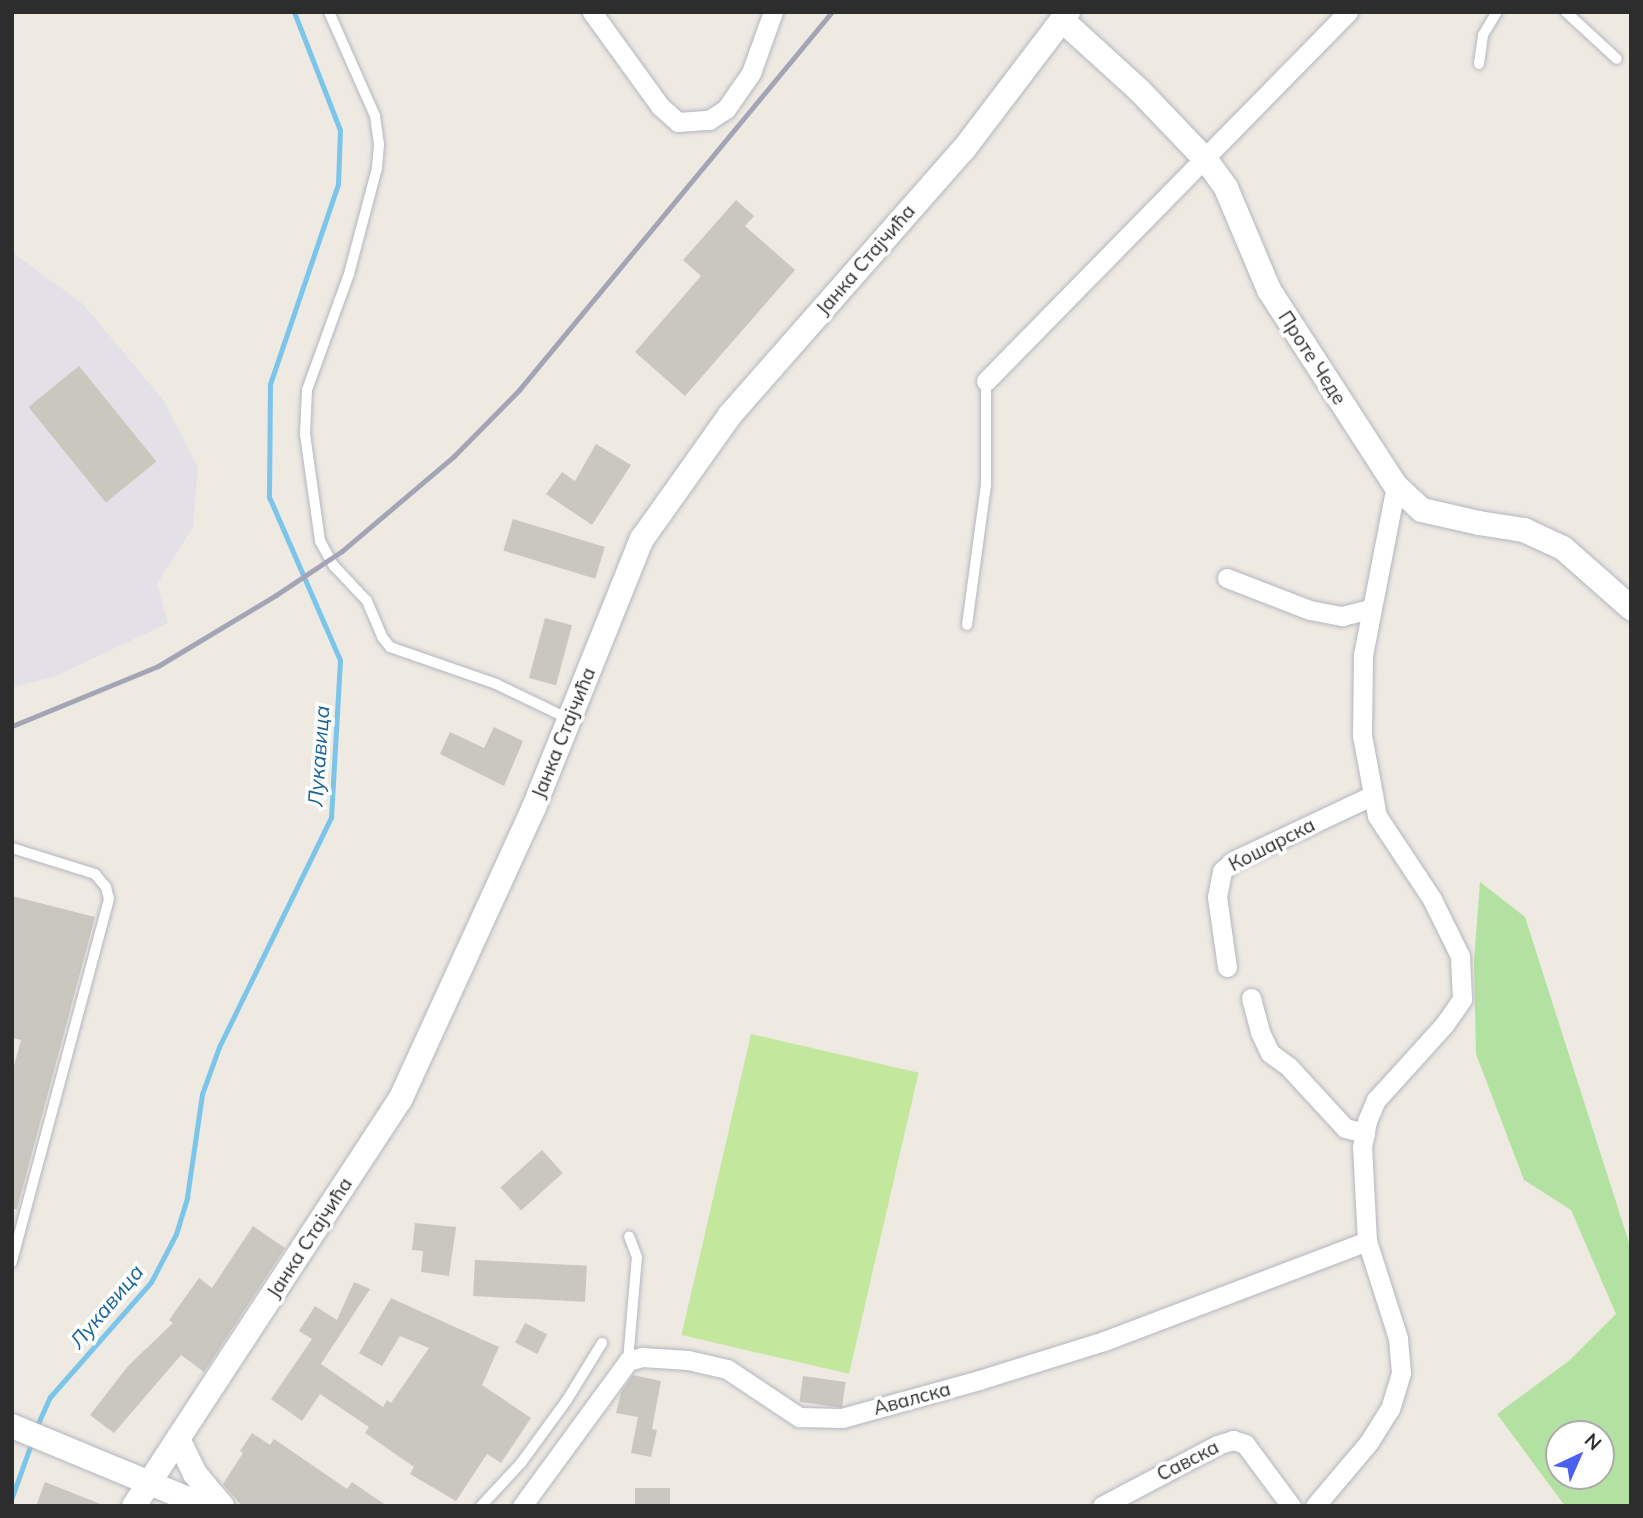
<!DOCTYPE html>
<meta charset="utf-8">
<style>
body{margin:0}
#map{position:relative;width:1643px;height:1518px;overflow:hidden;background:#eee9e1;font-family:Mulish,sans-serif}
div>[style]{position:absolute}
.industrial>*{inset:0;background:#e3e1e7}
.green>*{inset:0;background:#b2e1a1}
.pitch>*{inset:0;background:#c3e79d;transform-origin:0 0}
.stream>*{height:5px;margin:-2.5px;padding:0 2.5px;transform-origin:2.5px;border-radius:2.5px;background:#7ac5e9}
.building>*{inset:0;background:#cac7bf;transform-origin:0 0}
.roads{filter:drop-shadow(0 0 2px #b4b6c0) drop-shadow(0 0 2px #b4b6c0)}
.service>*{height:10px;margin:-5px;padding:0 5px;transform-origin:5px;border-radius:5px;background:#fff}
.minor>*{height:19px;margin:-9.5px;padding:0 9.5px;transform-origin:9.5px;border-radius:9.5px;background:#fff}
.tertiary>*{height:24px;margin:-12px;padding:0 12px;transform-origin:12px;border-radius:12px;background:#fff}
.rail>*{height:5px;margin:-2.5px;padding:0 2.5px;transform-origin:2.5px;border-radius:2.5px;background:#a3a5b6}
span{translate:-50% -50%;white-space:nowrap;text-align:center;line-height:1.15;-webkit-text-stroke:7px #fff;paint-order:stroke}
.street-label{font-size:19px;color:#2d2d2d}
.water-label{font-size:21px;color:#15639a;font-style:italic}
.frame{position:absolute;inset:0;border:14px solid #2d2d2d;pointer-events:none}
.north{position:absolute;left:1545px;top:1420px;width:70px;height:70px;box-sizing:border-box;background:#fff;border:2px solid #ababab;border-radius:50%;rotate:44deg;font-size:19px;font-weight:700;line-height:28px;text-align:center;color:#2d2d2d}
.north::after{content:'';display:block;margin:auto;width:24px;height:32px;background:#4b5ff1;clip-path:polygon(50% 0,100% 100%,50% 72%,0 100%)}
</style>
<div id="map">
<div class="industrial">
<i style="clip-path:polygon(12px 252px,83px 304px,164px 401px,198px 468px,193px 527px,157px 584px,168px 623px,54px 677px,12px 687px)"></i>
</div>
<div class="green">
<i style="clip-path:polygon(evenodd,1480px 882px,1525px 917px,1631px 1249px,1631px 1506px,1565px 1506px,1497px 1414px,1570px 1360px,1616px 1314px,1571px 1210px,1524px 1180px,1476px 1054px,1474px 962px,1480px 882px,1559px 1434px,1601px 1434px,1601px 1476px,1559px 1476px,1559px 1434px)"></i>
</div>
<div class="pitch">
<i style="left:751px;top:1034px;width:172px;height:309px;rotate:13deg"></i>
</div>
<div class="stream">
<i style="left:36px;top:1428px;width:34px;rotate:-66deg"></i>
<i style="left:50px;top:1397px;width:153px;rotate:-48.7deg"></i>
<i style="left:151px;top:1282px;width:54px;rotate:-62.5deg"></i>
<i style="left:176px;top:1234px;width:39px;rotate:-73deg"></i>
<i style="left:187px;top:1197px;width:104px;rotate:-81.7deg"></i>
<i style="left:202px;top:1094px;width:50px;rotate:-70.1deg"></i>
<i style="left:219px;top:1047px;width:256px;rotate:-64deg"></i>
<i style="left:331px;top:817px;width:157px;rotate:-86.7deg"></i>
<i style="left:340px;top:660px;width:178px;rotate:-113.5deg"></i>
<i style="left:269px;top:497px;width:113px;rotate:-89.5deg"></i>
<i style="left:270px;top:384px;width:211px;rotate:-71.2deg"></i>
<i style="left:338px;top:184px;width:54px;rotate:-87.9deg"></i>
<i style="left:340px;top:130px;width:127px;rotate:-111.3deg"></i>
<i style="left:12px;top:1497px;width:59px;rotate:-70.3deg"></i>
</div>
<div class="building">
<i style="clip-path:polygon(736px 200px,754px 216px,745px 226px,795px 270px,685px 396px,635px 352px,701px 276px,683px 260px)"></i>
<i style="left:79px;top:366px;width:123px;height:65px;rotate:51deg"></i>
<i style="clip-path:polygon(596px 444px,631px 465px,592px 525px,546px 494px,562px 472px,575px 481px)"></i>
<i style="left:513px;top:519px;width:96px;height:33px;rotate:17deg"></i>
<i style="left:545px;top:618px;width:28px;height:62px;rotate:15deg"></i>
<i style="clip-path:polygon(494px 727px,523px 741px,504px 786px,440px 754px,450px 732px,484px 748px)"></i>
<i style="clip-path:polygon(12px 896px,95px 917px,17px 1209px,12px 1209px,12px 1073px,21px 1040px,12px 1038px)"></i>
<i style="left:542px;top:1150px;width:31px;height:56px;rotate:48deg"></i>
<i style="clip-path:polygon(415px 1223px,456px 1227px,449px 1276px,421px 1272px,423px 1251px,412px 1250px)"></i>
<i style="clip-path:polygon(253px 1226px,285px 1248px,204px 1372px,181px 1355px,114px 1433px,90px 1415px,128px 1366px,173px 1323px,169px 1320px,199px 1278px,212px 1288px)"></i>
<i style="left:475px;top:1260px;width:112px;height:36px;rotate:3deg"></i>
<i style="clip-path:polygon(354px 1282px,370px 1289px,321px 1364px,383px 1407px,387px 1400px,391px 1403px,429px 1348px,400px 1336px,382px 1366px,359px 1353px,391px 1298px,499px 1347px,482px 1385px,531px 1418px,501px 1463px,487px 1454px,456px 1501px,410px 1474px,414px 1467px,365px 1433px,369px 1427px,320px 1394px,302px 1421px,271px 1399px,312px 1339px,299px 1331px,315px 1306px,337px 1320px)"></i>
<i style="left:525px;top:1323px;width:25px;height:22px;rotate:27deg"></i>
<i style="clip-path:polygon(633px 1375px,661px 1381px,652px 1429px,657px 1430px,651px 1457px,631px 1453px,638px 1417px,616px 1413px,621px 1392px)"></i>
<i style="left:803px;top:1376px;width:43px;height:26px;rotate:8deg"></i>
<i style="clip-path:polygon(252px 1433px,270px 1445px,274px 1439px,347px 1489px,352px 1482px,387px 1506px,242px 1506px,223px 1484px,243px 1453px,240px 1451px)"></i>
<i style="clip-path:polygon(45px 1482px,103px 1505px,103px 1506px,36px 1506px)"></i>
<i style="left:635px;top:1488px;width:35px;height:18px"></i>
</div>
<div class="roads">
<div class="service">
<i style="left:329px;top:12px;width:114px;rotate:66.1deg"></i>
<i style="left:375px;top:116px;width:29px;rotate:82deg"></i>
<i style="left:379px;top:145px;width:23px;rotate:95deg"></i>
<i style="left:377px;top:168px;width:110px;rotate:104.8deg"></i>
<i style="left:349px;top:274px;width:123px;rotate:109.9deg"></i>
<i style="left:307px;top:390px;width:44px;rotate:92.6deg"></i>
<i style="left:305px;top:434px;width:108px;rotate:82deg"></i>
<i style="left:320px;top:541px;width:29px;rotate:61deg"></i>
<i style="left:334px;top:566px;width:48px;rotate:46.7deg"></i>
<i style="left:367px;top:601px;width:39px;rotate:67deg"></i>
<i style="left:382px;top:637px;width:13px;rotate:51deg"></i>
<i style="left:390px;top:647px;width:112px;rotate:19.2deg"></i>
<i style="left:496px;top:684px;width:81px;rotate:25.6deg"></i>
<i style="left:1566px;top:12px;width:69px;rotate:42.7deg"></i>
<i style="left:1479px;top:64px;width:29px;rotate:-82deg"></i>
<i style="left:1483px;top:35px;width:27px;rotate:-59deg"></i>
<i style="left:967px;top:625px;width:141px;rotate:-82.3deg"></i>
<i style="left:986px;top:485px;width:104px;rotate:-90deg"></i>
<i style="left:12px;top:848px;width:87px;rotate:17.4deg"></i>
<i style="left:95px;top:874px;width:17px;rotate:50deg"></i>
<i style="left:106px;top:887px;width:12px;rotate:76deg"></i>
<i style="left:109px;top:899px;width:376px;rotate:105deg"></i>
<i style="left:628px;top:1361px;width:104px;rotate:-85.1deg"></i>
<i style="left:637px;top:1257px;width:22px;rotate:-111deg"></i>
<i style="left:481px;top:1506px;width:59px;rotate:-47.1deg"></i>
<i style="left:521px;top:1463px;width:78px;rotate:-53.9deg"></i>
<i style="left:567px;top:1400px;width:67px;rotate:-58.4deg"></i>
</div>
<div class="minor">
<i style="left:592px;top:12px;width:116px;rotate:54.1deg"></i>
<i style="left:660px;top:106px;width:24px;rotate:42deg"></i>
<i style="left:678px;top:122px;width:31px;rotate:-4deg"></i>
<i style="left:709px;top:120px;width:20px;rotate:-33deg"></i>
<i style="left:726px;top:109px;width:44px;rotate:-55.2deg"></i>
<i style="left:751px;top:73px;width:65px;rotate:-70.2deg"></i>
<i style="left:986px;top:381px;width:517px;rotate:-45.55deg"></i>
<i style="left:1227px;top:578px;width:89px;rotate:21.1deg"></i>
<i style="left:1310px;top:610px;width:33px;rotate:11deg"></i>
<i style="left:1342px;top:616px;width:30px;rotate:-14deg"></i>
<i style="left:1227px;top:967px;width:71px;rotate:-98.1deg"></i>
<i style="left:1217px;top:897px;width:26px;rotate:-79deg"></i>
<i style="left:1222px;top:871px;width:15px;rotate:-42deg"></i>
<i style="left:1233px;top:861px;width:155px;rotate:-25.2deg"></i>
<i style="left:1251px;top:998px;width:35px;rotate:75deg"></i>
<i style="left:1260px;top:1032px;width:23px;rotate:65deg"></i>
<i style="left:1270px;top:1053px;width:24px;rotate:36deg"></i>
<i style="left:1289px;top:1067px;width:83px;rotate:47.4deg"></i>
<i style="left:1345px;top:1128px;width:21px;rotate:14deg"></i>
<i style="left:522px;top:1506px;width:180px;rotate:-53.8deg"></i>
<i style="left:628px;top:1361px;width:15px;rotate:-16deg"></i>
<i style="left:642px;top:1357px;width:46px;rotate:3.7deg"></i>
<i style="left:688px;top:1360px;width:40px;rotate:13deg"></i>
<i style="left:727px;top:1369px;width:87px;rotate:33.7deg"></i>
<i style="left:799px;top:1417px;width:43px;rotate:1.3deg"></i>
<i style="left:842px;top:1418px;width:142px;rotate:-15.5deg"></i>
<i style="left:979px;top:1380px;width:131px;rotate:-17.3deg"></i>
<i style="left:1104px;top:1341px;width:281px;rotate:-20.8deg"></i>
<i style="left:1102px;top:1506px;width:130px;rotate:-27.9deg"></i>
<i style="left:1217px;top:1445px;width:17px;rotate:-17deg"></i>
<i style="left:1233px;top:1440px;width:13px;rotate:18deg"></i>
<i style="left:1245px;top:1444px;width:77px;rotate:53.4deg"></i>
<i style="left:1315px;top:1506px;width:84px;rotate:-49.8deg"></i>
<i style="left:1369px;top:1442px;width:39px;rotate:-58deg"></i>
<i style="left:1390px;top:1409px;width:38px;rotate:-73deg"></i>
<i style="left:1401px;top:1373px;width:35px;rotate:-95deg"></i>
<i style="left:1398px;top:1338px;width:102px;rotate:-107.7deg"></i>
<i style="left:1367px;top:1241px;width:94px;rotate:-93deg"></i>
<i style="left:1362px;top:1147px;width:26px;rotate:-79deg"></i>
<i style="left:1367px;top:1121px;width:23px;rotate:-67deg"></i>
<i style="left:1376px;top:1100px;width:101px;rotate:-47.8deg"></i>
<i style="left:1444px;top:1025px;width:32px;rotate:-55deg"></i>
<i style="left:1462px;top:999px;width:43px;rotate:-92.7deg"></i>
<i style="left:1460px;top:956px;width:64px;rotate:-116.2deg"></i>
<i style="left:1432px;top:899px;width:100px;rotate:-123.5deg"></i>
<i style="left:1377px;top:816px;width:82px;rotate:-100.5deg"></i>
<i style="left:1362px;top:735px;width:80px;rotate:-89.3deg"></i>
<i style="left:1363px;top:655px;width:172px;rotate:-79deg"></i>
</div>
<div class="tertiary">
<i style="left:1062px;top:20px;width:105px;rotate:42.3deg"></i>
<i style="left:1140px;top:91px;width:95px;rotate:46.3deg"></i>
<i style="left:1206px;top:160px;width:34px;rotate:54deg"></i>
<i style="left:1226px;top:188px;width:111px;rotate:67.1deg"></i>
<i style="left:1269px;top:290px;width:234px;rotate:57.1deg"></i>
<i style="left:1396px;top:486px;width:35px;rotate:43deg"></i>
<i style="left:1422px;top:510px;width:58px;rotate:12.8deg"></i>
<i style="left:1479px;top:523px;width:46px;rotate:8.8deg"></i>
<i style="left:1524px;top:530px;width:43px;rotate:24.8deg"></i>
<i style="left:1563px;top:548px;width:91px;rotate:41.4deg"></i>
<i style="left:12px;top:1426px;width:209px;rotate:22.5deg"></i>
<i style="left:178px;top:1439px;width:39px;rotate:64deg"></i>
<i style="left:195px;top:1474px;width:42px;rotate:49.8deg"></i>
<i style="left:134px;top:1506px;width:485px;rotate:-56.8deg"></i>
<i style="left:400px;top:1100px;width:322px;rotate:-65.4deg"></i>
<i style="left:534px;top:807px;width:289px;rotate:-68.1deg"></i>
<i style="left:642px;top:539px;width:152px;rotate:-54.6deg"></i>
<i style="left:730px;top:415px;width:354px;rotate:-48.7deg"></i>
<i style="left:964px;top:149px;width:172px;rotate:-52.8deg"></i>
</div>
</div>
<div class="rail">
<i style="left:12px;top:726px;width:158px;rotate:-22.3deg"></i>
<i style="left:158px;top:666px;width:138px;rotate:-31deg"></i>
<i style="left:276px;top:595px;width:79px;rotate:-33.7deg"></i>
<i style="left:342px;top:551px;width:147px;rotate:-40.3deg"></i>
<i style="left:454px;top:456px;width:93px;rotate:-45.4deg"></i>
<i style="left:519px;top:390px;width:491px;rotate:-50.4deg"></i>
</div>
<div class="street-label">
<span style="left:866px;top:260px;rotate:-49deg">Јанка Стајчића</span>
<span style="left:1312px;top:358px;rotate:57deg">Проте Чеде</span>
<span style="left:564px;top:733px;rotate:-68deg">Јанка Стајчића</span>
<span style="left:1272px;top:845px;rotate:-27deg">Кошарска</span>
<span style="left:310px;top:1238px;rotate:-57deg">Јанка Стајчића</span>
<span style="left:912px;top:1399px;rotate:-15deg">Авалска</span>
<span style="left:1188px;top:1461px;rotate:-27deg">Савска</span>
</div>
<div class="water-label">
<span style="left:318px;top:756px;rotate:-86deg">Лукавица</span>
<span style="left:106px;top:1306px;rotate:-50deg">Лукавица</span>
</div>
<div class="frame"></div>
<div class="north">N</div>
</div>
